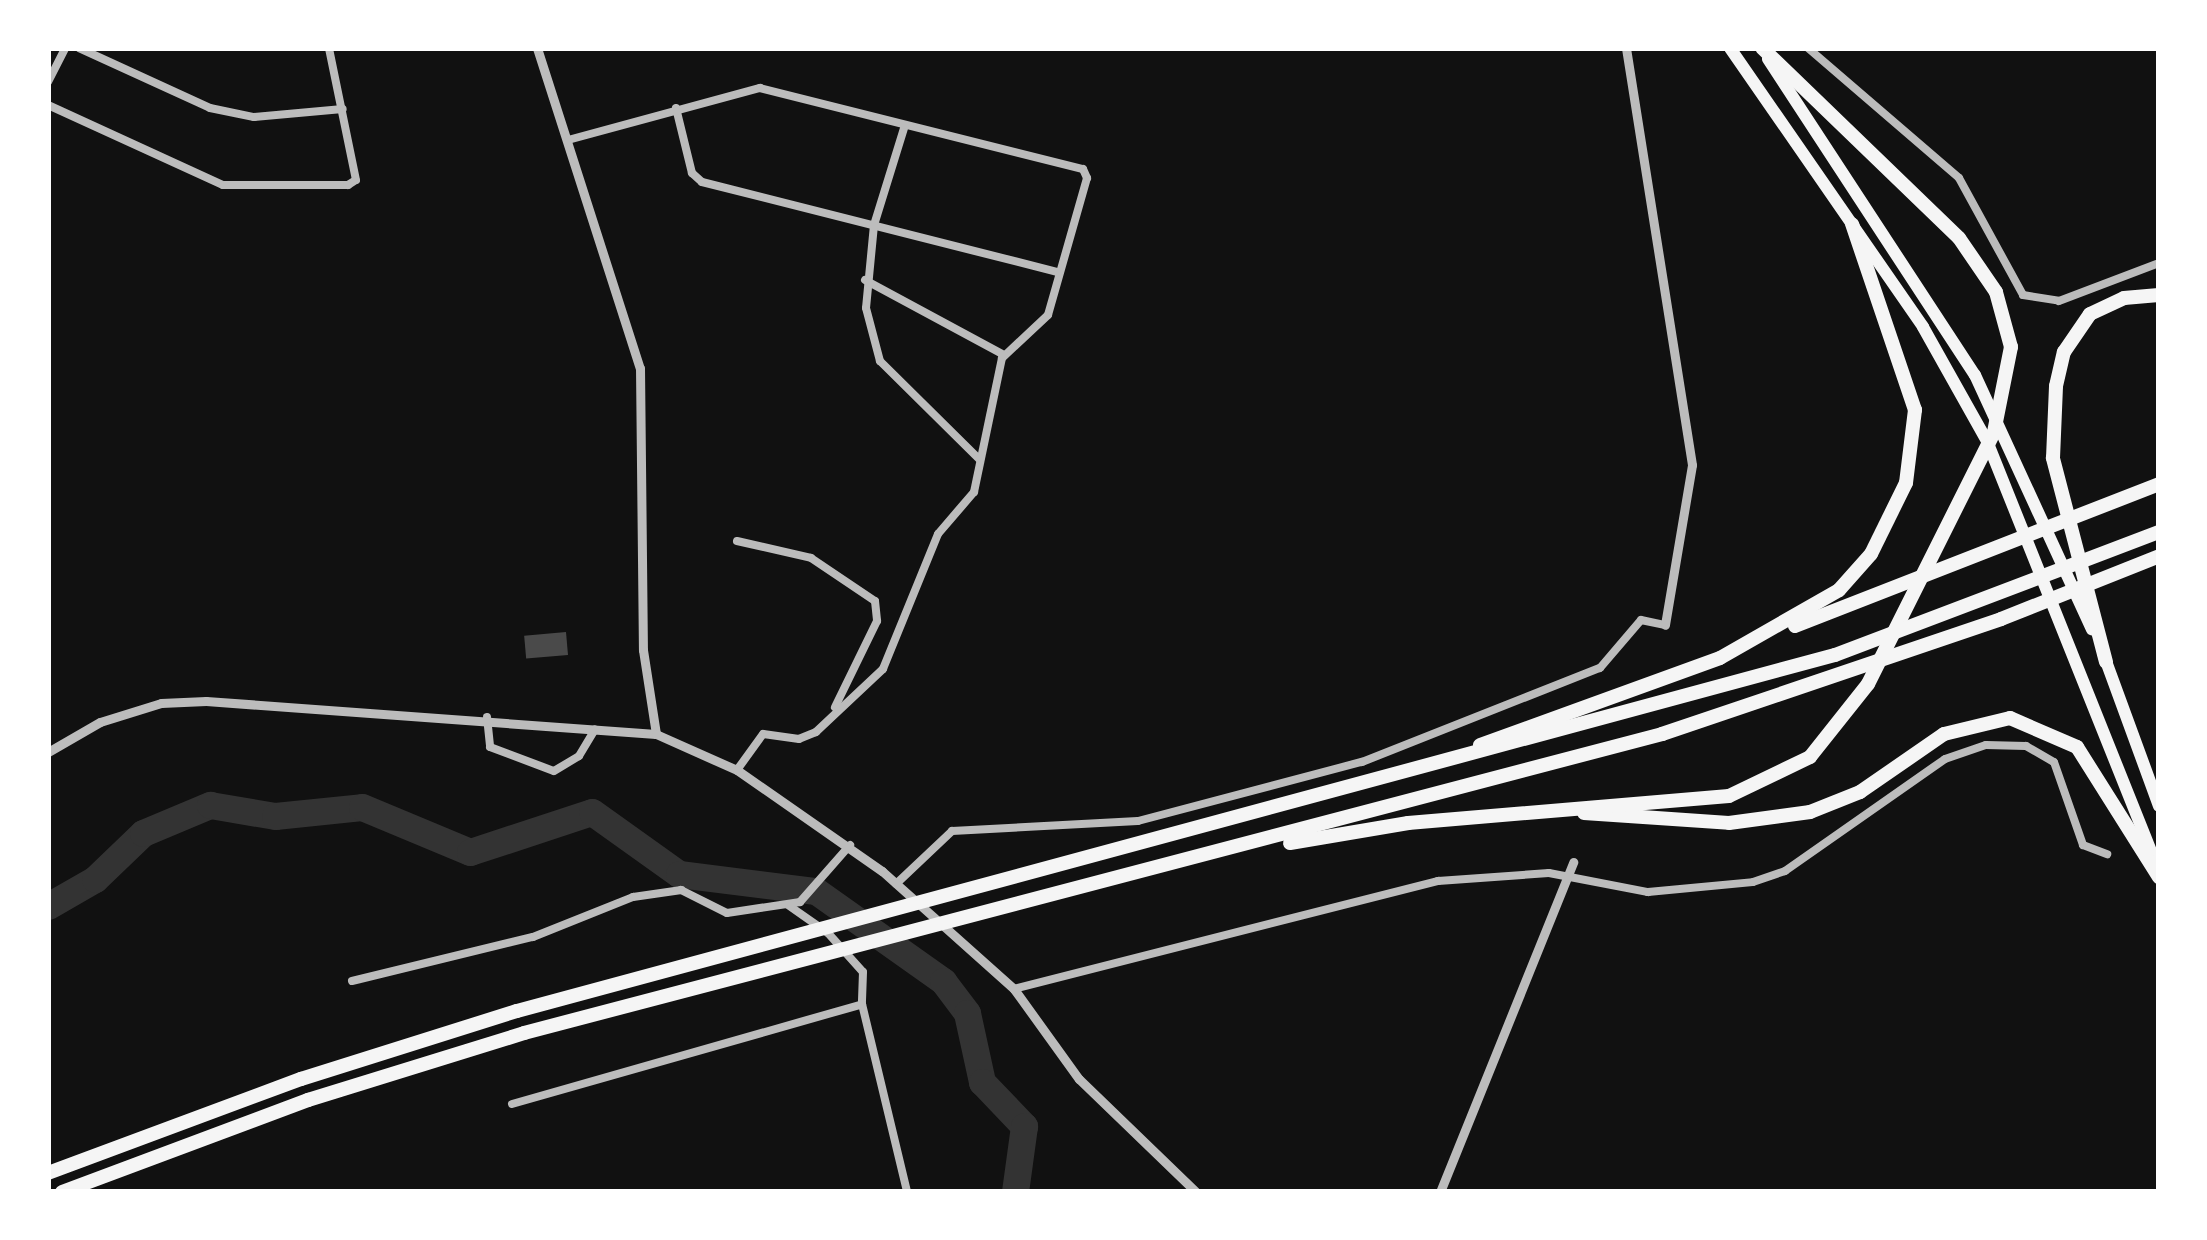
<!DOCTYPE html>
<style>
body{margin:0}
#map{position:relative;width:2207px;height:1240px;overflow:hidden;background:#111;font-family:"Fira Sans Condensed",sans-serif}
div>[style]{position:absolute}
.river>*{height:27px;margin:-13.5px;padding:0 13.5px;transform-origin:13.5px;border-radius:13.5px;background:#333}
.building>*{inset:0;background:#4a4a4a;transform-origin:0 0}
.minor>*{height:8px;margin:-4px;padding:0 4px;transform-origin:4px;border-radius:4px;background:#bcbcbc}
.tertiary>*{height:9px;margin:-4.5px;padding:0 4.5px;transform-origin:4.5px;border-radius:4.5px;background:#bcbcbc}
.trunk>*{height:12px;margin:-6px;padding:0 6px;transform-origin:6px;border-radius:6px;background:#f5f5f5}
.motorway>*{height:14px;margin:-7px;padding:0 7px;transform-origin:7px;border-radius:7px;background:#f5f5f5}
span{translate:-50% -50%;white-space:nowrap;text-align:center;line-height:1.15;-webkit-text-stroke:12px #fff;paint-order:stroke}
.frame{position:absolute;inset:0;border:51px solid #fff;pointer-events:none}
</style>
<div id="map">
<div class="river">
<i style="left:48px;top:906px;width:54px;rotate:-29.9deg"></i>
<i style="left:95px;top:879px;width:66px;rotate:-43.8deg"></i>
<i style="left:143px;top:833px;width:73px;rotate:-22.7deg"></i>
<i style="left:210px;top:805px;width:66px;rotate:9.6deg"></i>
<i style="left:275px;top:816px;width:87px;rotate:-5.9deg"></i>
<i style="left:362px;top:807px;width:117px;rotate:22.6deg"></i>
<i style="left:470px;top:852px;width:128px;rotate:-18.2deg"></i>
<i style="left:592px;top:812px;width:107px;rotate:35.5deg"></i>
<i style="left:679px;top:874px;width:138px;rotate:7.1deg"></i>
<i style="left:816px;top:891px;width:156px;rotate:35.3deg"></i>
<i style="left:943px;top:981px;width:40px;rotate:53deg"></i>
<i style="left:967px;top:1013px;width:71px;rotate:77.7deg"></i>
<i style="left:982px;top:1082px;width:61px;rotate:46.3deg"></i>
<i style="left:1024px;top:1126px;width:67px;rotate:97.8deg"></i>
</div>
<div class="building">
<i style="left:566px;top:632px;width:23px;height:42px;rotate:85deg"></i>
</div>
<div class="minor">
<i style="left:79px;top:48px;width:144px;rotate:24.6deg"></i>
<i style="left:210px;top:108px;width:45px;rotate:11.6deg"></i>
<i style="left:254px;top:117px;width:89px;rotate:-5.1deg"></i>
<i style="left:1808px;top:48px;width:199px;rotate:40.7deg"></i>
<i style="left:1959px;top:178px;width:133px;rotate:61.3deg"></i>
<i style="left:2023px;top:295px;width:36px;rotate:9deg"></i>
<i style="left:2059px;top:301px;width:107px;rotate:-20.8deg"></i>
<i style="left:48px;top:82px;width:38px;rotate:-63deg"></i>
<i style="left:48px;top:105px;width:192px;rotate:24.6deg"></i>
<i style="left:223px;top:185px;width:125px"></i>
<i style="left:348px;top:185px;width:9px;rotate:-32deg"></i>
<i style="left:356px;top:180px;width:135px;rotate:-101.6deg"></i>
<i style="left:676px;top:108px;width:67px;rotate:76.2deg"></i>
<i style="left:692px;top:173px;width:13px;rotate:42deg"></i>
<i style="left:702px;top:182px;width:366px;rotate:14.2deg"></i>
<i style="left:905px;top:125px;width:105px;rotate:107.2deg"></i>
<i style="left:874px;top:225px;width:83px;rotate:95.5deg"></i>
<i style="left:866px;top:308px;width:55px;rotate:75.2deg"></i>
<i style="left:880px;top:361px;width:139px;rotate:44.7deg"></i>
<i style="left:568px;top:140px;width:199px;rotate:-15.2deg"></i>
<i style="left:760px;top:88px;width:333px;rotate:14.1deg"></i>
<i style="left:1083px;top:169px;width:10px;rotate:66deg"></i>
<i style="left:1087px;top:178px;width:142px;rotate:105.9deg"></i>
<i style="left:1048px;top:315px;width:63px;rotate:136.9deg"></i>
<i style="left:1002px;top:358px;width:137px;rotate:101.8deg"></i>
<i style="left:974px;top:492px;width:55px;rotate:130.6deg"></i>
<i style="left:938px;top:534px;width:146px;rotate:112.2deg"></i>
<i style="left:883px;top:669px;width:92px;rotate:136.8deg"></i>
<i style="left:816px;top:732px;width:18px;rotate:158deg"></i>
<i style="left:799px;top:739px;width:36px;rotate:-172deg"></i>
<i style="left:763px;top:734px;width:44px;rotate:125.8deg"></i>
<i style="left:865px;top:280px;width:158px;rotate:28.3deg"></i>
<i style="left:737px;top:541px;width:76px;rotate:12.9deg"></i>
<i style="left:811px;top:558px;width:77px;rotate:33.9deg"></i>
<i style="left:875px;top:601px;width:20px;rotate:84deg"></i>
<i style="left:877px;top:621px;width:96px;rotate:116deg"></i>
<i style="left:487px;top:717px;width:30px;rotate:84deg"></i>
<i style="left:490px;top:747px;width:68px;rotate:20.6deg"></i>
<i style="left:554px;top:771px;width:29px;rotate:-31deg"></i>
<i style="left:579px;top:756px;width:31px;rotate:-59deg"></i>
<i style="left:896px;top:884px;width:77px;rotate:-43.4deg"></i>
<i style="left:952px;top:831px;width:186px;rotate:-3.1deg"></i>
<i style="left:1138px;top:821px;width:232px;rotate:-14.8deg"></i>
<i style="left:1362px;top:762px;width:256px;rotate:-21.6deg"></i>
<i style="left:1600px;top:668px;width:63px;rotate:-49.5deg"></i>
<i style="left:1641px;top:620px;width:25px;rotate:12deg"></i>
<i style="left:788px;top:905px;width:49px;rotate:35deg"></i>
<i style="left:828px;top:933px;width:52px;rotate:48.1deg"></i>
<i style="left:863px;top:972px;width:32px;rotate:92deg"></i>
<i style="left:862px;top:1004px;width:193px;rotate:76.5deg"></i>
<i style="left:352px;top:981px;width:186px;rotate:-13.7deg"></i>
<i style="left:533px;top:937px;width:108px;rotate:-21.8deg"></i>
<i style="left:633px;top:897px;width:49px;rotate:-8.3deg"></i>
<i style="left:681px;top:890px;width:51px;rotate:26.6deg"></i>
<i style="left:727px;top:913px;width:74px;rotate:-8.6deg"></i>
<i style="left:800px;top:902px;width:76px;rotate:-48.7deg"></i>
<i style="left:1014px;top:989px;width:438px;rotate:-14.3deg"></i>
<i style="left:1438px;top:881px;width:111px;rotate:-4.1deg"></i>
<i style="left:1549px;top:873px;width:101px;rotate:10.9deg"></i>
<i style="left:1648px;top:892px;width:105px;rotate:-5.4deg"></i>
<i style="left:1753px;top:882px;width:34px;rotate:-19deg"></i>
<i style="left:1785px;top:871px;width:195px;rotate:-35deg"></i>
<i style="left:1945px;top:759px;width:43px;rotate:-18.9deg"></i>
<i style="left:1986px;top:745px;width:40px;rotate:1.4deg"></i>
<i style="left:2026px;top:746px;width:32px;rotate:30deg"></i>
<i style="left:2054px;top:762px;width:88px;rotate:70.7deg"></i>
<i style="left:2083px;top:845px;width:26px;rotate:21deg"></i>
<i style="left:512px;top:1104px;width:364px;rotate:-15.9deg"></i>
</div>
<div class="tertiary">
<i style="left:537px;top:48px;width:336px;rotate:72.2deg"></i>
<i style="left:640px;top:368px;width:282px;rotate:89.4deg"></i>
<i style="left:643px;top:650px;width:85px;rotate:81.2deg"></i>
<i style="left:1626px;top:48px;width:422px;rotate:81deg"></i>
<i style="left:1692px;top:465px;width:162px;rotate:99.6deg"></i>
<i style="left:48px;top:752px;width:60px;rotate:-30deg"></i>
<i style="left:100px;top:722px;width:64px;rotate:-17.3deg"></i>
<i style="left:161px;top:703px;width:45px;rotate:-2.5deg"></i>
<i style="left:206px;top:701px;width:451px;rotate:4.2deg"></i>
<i style="left:656px;top:734px;width:89px;rotate:24deg"></i>
<i style="left:737px;top:770px;width:177px;rotate:34.9deg"></i>
<i style="left:882px;top:871px;width:177px;rotate:41.8deg"></i>
<i style="left:1014px;top:989px;width:111px;rotate:54.2deg"></i>
<i style="left:1079px;top:1079px;width:163px;rotate:44deg"></i>
<i style="left:1440px;top:1192px;width:356px;rotate:-68deg"></i>
</div>
<div class="trunk">
<i style="left:1730px;top:48px;width:339px;rotate:55.3deg"></i>
<i style="left:1923px;top:327px;width:131px;rotate:60.7deg"></i>
<i style="left:1987px;top:441px;width:462px;rotate:68.2deg"></i>
<i style="left:1768px;top:59px;width:378px;rotate:56.8deg"></i>
<i style="left:1975px;top:375px;width:280px;rotate:65.3deg"></i>
<i style="left:2103px;top:653px;width:163px;rotate:69.9deg"></i>
</div>
<div class="motorway">
<i style="left:1795px;top:626px;width:391px;rotate:-21.3deg"></i>
<i style="left:2106px;top:662px;width:211px;rotate:-104.6deg"></i>
<i style="left:2053px;top:458px;width:72px;rotate:-87.6deg"></i>
<i style="left:2056px;top:386px;width:35px;rotate:-77deg"></i>
<i style="left:2064px;top:352px;width:46px;rotate:-55.6deg"></i>
<i style="left:2090px;top:314px;width:38px;rotate:-25deg"></i>
<i style="left:2124px;top:298px;width:35px;rotate:-5deg"></i>
<i style="left:1480px;top:745px;width:255px;rotate:-19.9deg"></i>
<i style="left:1720px;top:658px;width:137px;rotate:-29.7deg"></i>
<i style="left:1839px;top:590px;width:48px;rotate:-48.4deg"></i>
<i style="left:1871px;top:554px;width:79px;rotate:-63.8deg"></i>
<i style="left:1906px;top:483px;width:74px;rotate:-83deg"></i>
<i style="left:1915px;top:410px;width:196px;rotate:-108.7deg"></i>
<i style="left:1584px;top:813px;width:145px;rotate:3.9deg"></i>
<i style="left:1729px;top:823px;width:82px;rotate:-7.7deg"></i>
<i style="left:1810px;top:812px;width:54px;rotate:-21.8deg"></i>
<i style="left:1860px;top:792px;width:102px;rotate:-34.6deg"></i>
<i style="left:1944px;top:734px;width:68px;rotate:-13.6deg"></i>
<i style="left:2010px;top:718px;width:73px;rotate:23.4deg"></i>
<i style="left:2077px;top:747px;width:154px;rotate:57.8deg"></i>
<i style="left:1290px;top:843px;width:120px;rotate:-9.6deg"></i>
<i style="left:1408px;top:823px;width:322px;rotate:-4.8deg"></i>
<i style="left:1729px;top:796px;width:90px;rotate:-25.7deg"></i>
<i style="left:1810px;top:757px;width:93px;rotate:-51.5deg"></i>
<i style="left:1868px;top:684px;width:282px;rotate:-63.4deg"></i>
<i style="left:1994px;top:432px;width:87px;rotate:-78.7deg"></i>
<i style="left:2011px;top:347px;width:57px;rotate:-105.3deg"></i>
<i style="left:1996px;top:292px;width:65px;rotate:-124.4deg"></i>
<i style="left:1959px;top:238px;width:274px;rotate:-136deg"></i>
<i style="left:48px;top:1173px;width:270px;rotate:-20.4deg"></i>
<i style="left:301px;top:1079px;width:226px;rotate:-17.5deg"></i>
<i style="left:517px;top:1011px;width:1365px;rotate:-15.12deg"></i>
<i style="left:1835px;top:655px;width:347px;rotate:-20.8deg"></i>
<i style="left:62px;top:1192px;width:263px;rotate:-20.5deg"></i>
<i style="left:308px;top:1100px;width:226px;rotate:-17.2deg"></i>
<i style="left:524px;top:1033px;width:1177px;rotate:-14.72deg"></i>
<i style="left:1662px;top:734px;width:358px;rotate:-18.7deg"></i>
<i style="left:2001px;top:619px;width:170px;rotate:-21.7deg"></i>
</div>
<div class="frame"></div>
</div>
